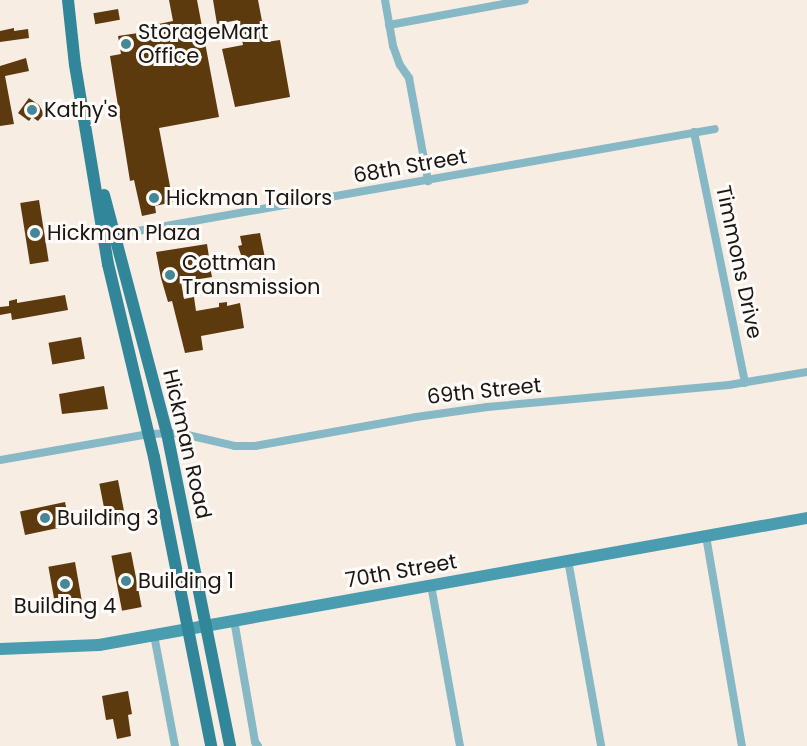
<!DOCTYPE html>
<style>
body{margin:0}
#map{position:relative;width:807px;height:746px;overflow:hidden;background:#f7ede3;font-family:Poppins,sans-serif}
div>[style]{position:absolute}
.building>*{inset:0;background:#5d390e;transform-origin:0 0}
.street>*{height:8px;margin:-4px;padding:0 4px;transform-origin:4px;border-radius:4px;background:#86b9c5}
.secondary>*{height:12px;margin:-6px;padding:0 6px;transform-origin:6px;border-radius:6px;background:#4a9db0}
.primary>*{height:12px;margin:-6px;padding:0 6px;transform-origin:6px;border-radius:6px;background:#318699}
.dots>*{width:16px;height:16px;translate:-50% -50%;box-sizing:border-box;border:3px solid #fefbf9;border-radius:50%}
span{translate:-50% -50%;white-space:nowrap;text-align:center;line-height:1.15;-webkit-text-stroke:6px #fefbf9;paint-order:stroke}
.poi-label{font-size:21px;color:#1a1613}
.left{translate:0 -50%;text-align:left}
.street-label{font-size:21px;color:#1a1613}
</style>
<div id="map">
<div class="building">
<i style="clip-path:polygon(169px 0,197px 0,219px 117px,159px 128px,173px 202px,155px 206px,156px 213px,142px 216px,134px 180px,130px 181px,110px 56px,121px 54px,118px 36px,145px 32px,144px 27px,173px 21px)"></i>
<i style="clip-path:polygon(213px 0,258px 0,266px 42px,280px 40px,290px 97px,235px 107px,222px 49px,243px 45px,238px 20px,217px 24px)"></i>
<i style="left:118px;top:9px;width:11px;height:25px;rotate:80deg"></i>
<i style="clip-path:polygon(14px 28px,14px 31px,28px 29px,29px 38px,0 42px,0 31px)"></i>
<i style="clip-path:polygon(26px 58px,29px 71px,5px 76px,14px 124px,0 126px,0 66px)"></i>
<i style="clip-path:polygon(29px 98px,39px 105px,44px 114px,38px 121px,32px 117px,29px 121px,18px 113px)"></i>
<i style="left:39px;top:200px;width:62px;height:19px;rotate:81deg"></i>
<i style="clip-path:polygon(260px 233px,266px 263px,245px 267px,238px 246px,242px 245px,240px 236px)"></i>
<i style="clip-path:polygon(207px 244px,209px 257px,215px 256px,217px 266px,210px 267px,212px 277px,181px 282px,184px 299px,194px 297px,196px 311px,219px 307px,219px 303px,227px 302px,227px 306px,240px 303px,244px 328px,201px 336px,203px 350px,185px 353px,172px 301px,168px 302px,161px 278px,156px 252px)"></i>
<i style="clip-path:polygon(65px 295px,68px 310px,12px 320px,11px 313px,0 315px,0 307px,9px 306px,9px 301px,17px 299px,17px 303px)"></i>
<i style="left:81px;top:337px;width:22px;height:33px;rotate:80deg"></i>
<i style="clip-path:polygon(104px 386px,108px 409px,62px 414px,59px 394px)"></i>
<i style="left:118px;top:480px;width:42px;height:19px;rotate:79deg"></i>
<i style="left:65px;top:502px;width:24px;height:46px;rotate:78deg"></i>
<i style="left:131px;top:552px;width:56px;height:20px;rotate:79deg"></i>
<i style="left:75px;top:562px;width:39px;height:27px;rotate:80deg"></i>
<i style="clip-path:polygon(128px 691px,132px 714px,128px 715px,131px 736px,117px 739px,113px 719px,106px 720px,102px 696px)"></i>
</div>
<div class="street">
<i style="left:385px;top:0;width:47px;rotate:80.1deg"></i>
<i style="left:393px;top:46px;width:20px;rotate:70deg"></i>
<i style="left:400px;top:65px;width:16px;rotate:55deg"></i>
<i style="left:409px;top:78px;width:105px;rotate:79.5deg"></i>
<i style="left:389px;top:25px;width:138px;rotate:-10.4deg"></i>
<i style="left:694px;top:132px;width:256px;rotate:78.5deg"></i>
<i style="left:109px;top:236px;width:615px;rotate:-10.01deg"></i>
<i style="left:0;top:460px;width:151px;rotate:-9.9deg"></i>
<i style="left:149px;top:434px;width:30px;rotate:-2deg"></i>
<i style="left:179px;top:433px;width:57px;rotate:13.1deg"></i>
<i style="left:235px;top:446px;width:20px"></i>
<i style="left:255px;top:446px;width:164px;rotate:-10.2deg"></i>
<i style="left:416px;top:417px;width:72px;rotate:-8deg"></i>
<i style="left:487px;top:407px;width:243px;rotate:-5.2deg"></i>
<i style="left:729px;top:385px;width:79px;rotate:-9.5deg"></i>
<i style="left:706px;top:536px;width:213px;rotate:80.3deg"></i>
<i style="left:568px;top:560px;width:189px;rotate:79.9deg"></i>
<i style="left:431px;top:585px;width:164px;rotate:79.8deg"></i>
<i style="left:234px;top:620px;width:124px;rotate:80.2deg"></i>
<i style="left:255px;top:742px;width:5px;rotate:53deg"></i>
<i style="left:154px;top:635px;width:113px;rotate:79.3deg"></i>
</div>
<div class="secondary">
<i style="left:0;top:649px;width:99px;rotate:-2.3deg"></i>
<i style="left:99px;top:645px;width:719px;rotate:-10.17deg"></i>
</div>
<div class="primary">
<i style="left:68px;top:0;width:65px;rotate:83.9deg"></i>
<i style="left:75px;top:65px;width:202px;rotate:80.6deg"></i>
<i style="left:108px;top:264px;width:198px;rotate:76.6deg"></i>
<i style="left:154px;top:457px;width:295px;rotate:78.8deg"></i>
<i style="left:104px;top:195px;width:246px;rotate:75.2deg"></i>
<i style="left:167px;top:433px;width:319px;rotate:78.6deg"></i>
</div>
<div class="dots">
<i style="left:126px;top:44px;background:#448897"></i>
<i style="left:32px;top:110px;background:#448897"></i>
<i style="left:154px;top:198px;background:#448897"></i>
<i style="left:35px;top:233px;background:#448897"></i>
<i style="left:170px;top:275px;background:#448897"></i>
<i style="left:45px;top:518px;background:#448897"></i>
<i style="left:126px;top:581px;background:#448897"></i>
<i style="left:65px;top:584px;background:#448897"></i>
</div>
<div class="poi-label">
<span class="left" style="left:138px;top:44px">StorageMart<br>Office</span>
<span class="left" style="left:44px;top:110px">Kathy's</span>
<span class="left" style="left:166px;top:198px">Hickman Tailors</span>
<span class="left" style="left:47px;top:233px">Hickman Plaza</span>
<span class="left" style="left:182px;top:275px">Cottman<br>Transmission</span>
<span class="left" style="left:57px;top:518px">Building 3</span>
<span class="left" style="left:138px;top:581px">Building 1</span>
<span style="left:65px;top:606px">Building 4</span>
</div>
<div class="street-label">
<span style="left:410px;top:166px;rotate:-10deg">68th Street</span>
<span style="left:739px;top:262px;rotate:78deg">Timmons Drive</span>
<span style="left:484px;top:391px;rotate:-6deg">69th Street</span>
<span style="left:187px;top:444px;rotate:77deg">Hickman Road</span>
<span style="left:401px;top:571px;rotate:-10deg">70th Street</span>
</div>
</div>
